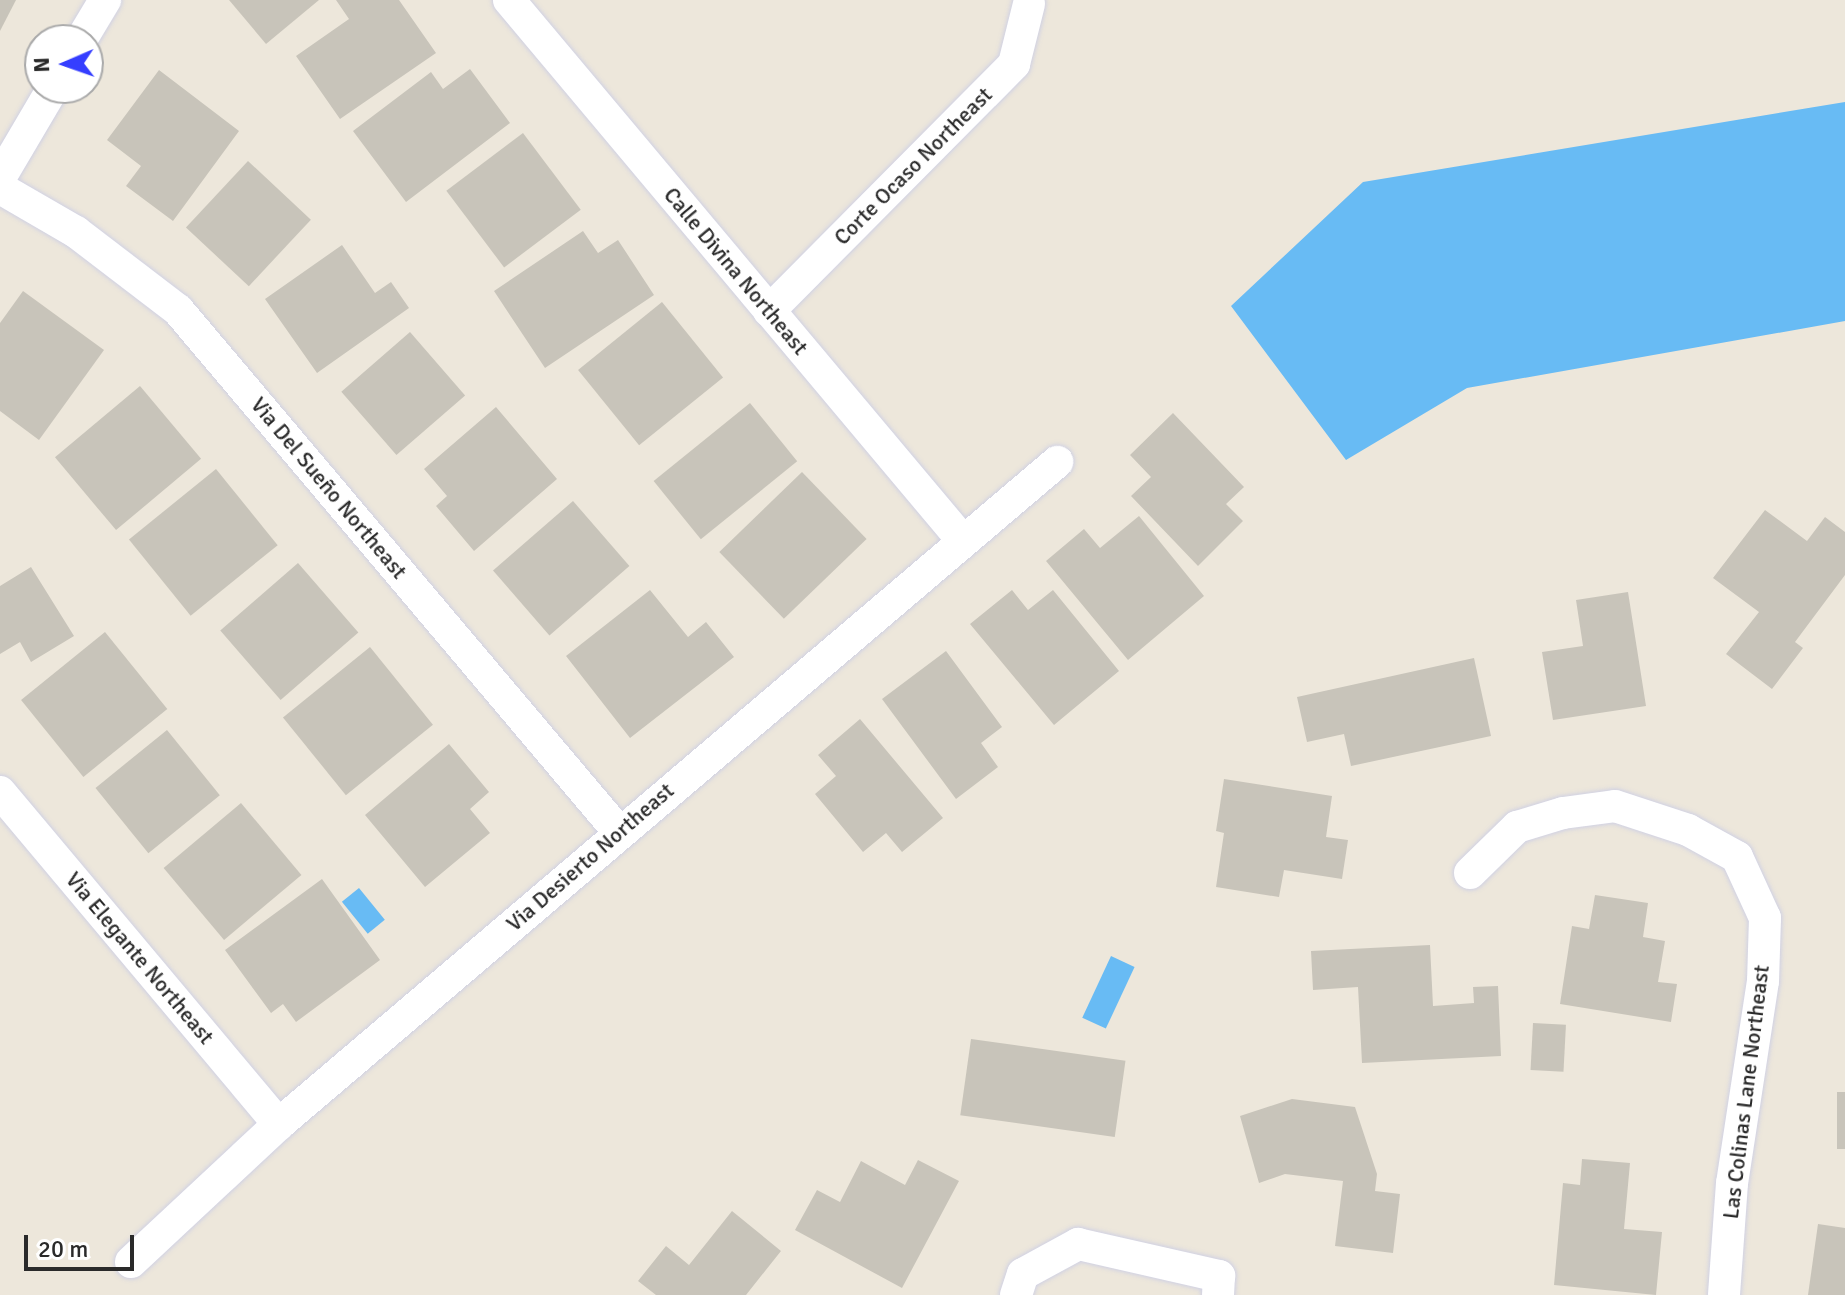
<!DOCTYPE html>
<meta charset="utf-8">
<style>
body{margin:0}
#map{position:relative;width:1845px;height:1295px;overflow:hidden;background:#ede7db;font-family:Signika,sans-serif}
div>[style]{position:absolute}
.water>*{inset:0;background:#68bbf4;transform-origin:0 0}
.building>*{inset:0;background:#c8c4ba;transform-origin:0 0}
.roads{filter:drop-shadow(0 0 2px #d0d1e3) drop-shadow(0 0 2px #d0d1e3)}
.street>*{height:32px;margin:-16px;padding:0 16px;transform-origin:16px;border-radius:16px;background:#fff}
span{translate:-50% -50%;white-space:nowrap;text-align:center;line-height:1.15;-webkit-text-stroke:6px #fff;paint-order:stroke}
.street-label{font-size:22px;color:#2a2a2a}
.north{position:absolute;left:24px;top:24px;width:80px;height:80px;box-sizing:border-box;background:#fff;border:2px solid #aaa;border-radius:50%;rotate:268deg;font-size:22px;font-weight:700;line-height:32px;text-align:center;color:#2a2a2a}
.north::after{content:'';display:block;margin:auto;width:28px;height:36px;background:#353eff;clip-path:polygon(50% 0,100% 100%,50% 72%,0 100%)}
.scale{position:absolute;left:24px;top:1235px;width:110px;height:36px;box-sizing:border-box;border:4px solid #2a2a2a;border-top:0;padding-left:10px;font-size:24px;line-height:28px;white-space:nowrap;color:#2a2a2a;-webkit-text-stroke:6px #fff;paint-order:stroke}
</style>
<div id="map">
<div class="water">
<i style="clip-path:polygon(1845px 102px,1845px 321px,1467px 388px,1346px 460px,1231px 306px,1363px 182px)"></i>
<i style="left:359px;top:888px;width:41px;height:22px;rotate:51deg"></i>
<i style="left:1111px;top:956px;width:26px;height:68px;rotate:25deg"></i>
</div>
<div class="building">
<i style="clip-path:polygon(0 0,16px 0,0 31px)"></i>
<i style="clip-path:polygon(229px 0,319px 0,266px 44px)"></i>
<i style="clip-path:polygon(336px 0,399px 0,436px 53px,340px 119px,296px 56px,349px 19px)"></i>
<i style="clip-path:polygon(470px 69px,510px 123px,406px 202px,353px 131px,431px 72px,443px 89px)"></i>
<i style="clip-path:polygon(159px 70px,239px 131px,173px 221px,126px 186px,141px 166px,107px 140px)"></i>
<i style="left:523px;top:133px;width:96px;height:96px;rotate:53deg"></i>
<i style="left:248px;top:161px;width:86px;height:91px;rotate:43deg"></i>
<i style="clip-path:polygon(583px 231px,598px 253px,618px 240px,654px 295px,545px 368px,494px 291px)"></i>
<i style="clip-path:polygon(342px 245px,375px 293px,391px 282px,409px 308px,317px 373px,265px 299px)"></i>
<i style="clip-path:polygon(23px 291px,104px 350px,39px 440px,0 411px,0 323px)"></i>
<i style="left:662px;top:302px;width:97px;height:108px;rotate:51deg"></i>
<i style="left:410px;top:332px;width:84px;height:91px;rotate:49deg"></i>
<i style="left:140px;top:386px;width:95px;height:111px;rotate:50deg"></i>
<i style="left:750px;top:403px;width:75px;height:124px;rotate:51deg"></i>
<i style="clip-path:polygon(496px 407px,557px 479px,474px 551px,436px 506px,447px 496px,424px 469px)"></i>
<i style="clip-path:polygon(1173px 413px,1244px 487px,1226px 504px,1243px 521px,1198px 566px,1131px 496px,1151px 477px,1130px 455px)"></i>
<i style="left:216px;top:469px;width:98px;height:112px;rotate:51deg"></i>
<i style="left:802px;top:472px;width:93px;height:115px;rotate:46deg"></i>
<i style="left:573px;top:501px;width:86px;height:106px;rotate:49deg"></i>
<i style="clip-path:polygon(1765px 510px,1807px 541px,1825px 517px,1845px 532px,1845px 575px,1795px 642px,1803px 648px,1772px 689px,1726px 654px,1759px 612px,1713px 578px)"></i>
<i style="clip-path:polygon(1139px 516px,1204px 596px,1128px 660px,1046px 561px,1084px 529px,1100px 548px)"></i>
<i style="left:298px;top:563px;width:92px;height:103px;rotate:49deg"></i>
<i style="clip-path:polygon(31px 567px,74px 636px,31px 662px,20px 642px,0 654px,0 586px)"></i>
<i style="clip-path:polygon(650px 590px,688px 637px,706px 622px,734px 657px,630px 738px,566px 656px)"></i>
<i style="clip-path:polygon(1012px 590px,1028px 610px,1053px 590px,1119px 671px,1054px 725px,970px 624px)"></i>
<i style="clip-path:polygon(1628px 592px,1646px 706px,1553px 720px,1542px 652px,1583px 646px,1576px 600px)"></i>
<i style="left:105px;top:632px;width:99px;height:108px;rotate:51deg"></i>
<i style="left:370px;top:647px;width:100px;height:112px;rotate:51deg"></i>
<i style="clip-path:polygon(946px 651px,1002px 727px,981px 743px,998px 767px,956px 799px,882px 699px)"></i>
<i style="clip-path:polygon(1474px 658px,1491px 736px,1351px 766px,1344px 734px,1307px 742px,1297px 697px)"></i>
<i style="clip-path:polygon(860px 719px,943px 818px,902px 852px,886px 833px,863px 852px,815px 794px,836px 776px,818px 755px)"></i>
<i style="left:167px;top:730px;width:84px;height:92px;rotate:51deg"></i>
<i style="clip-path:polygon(449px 744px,489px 792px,470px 809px,490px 833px,425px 887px,365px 815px)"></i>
<i style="clip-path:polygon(1224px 779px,1332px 796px,1326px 837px,1348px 840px,1342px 879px,1284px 870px,1279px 897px,1216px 887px,1224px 833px,1216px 831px)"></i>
<i style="left:241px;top:803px;width:94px;height:101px;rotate:50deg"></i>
<i style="clip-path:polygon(322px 879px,380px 960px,296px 1022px,283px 1004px,271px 1013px,225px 950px)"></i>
<i style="clip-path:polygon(1595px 895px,1648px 903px,1643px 937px,1665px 941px,1658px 982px,1677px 984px,1671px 1022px,1560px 1004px,1572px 926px,1589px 929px)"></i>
<i style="clip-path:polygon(1430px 945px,1433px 1006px,1474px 1003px,1473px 987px,1498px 986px,1501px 1056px,1362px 1063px,1358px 987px,1313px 990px,1311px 951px)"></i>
<i style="left:1533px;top:1023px;width:33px;height:47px;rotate:3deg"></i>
<i style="left:971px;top:1039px;width:156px;height:77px;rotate:8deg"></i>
<i style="left:1837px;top:1092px;width:8px;height:57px"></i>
<i style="clip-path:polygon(1292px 1099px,1355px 1107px,1377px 1174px,1375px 1191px,1400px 1194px,1393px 1253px,1335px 1246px,1343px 1181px,1285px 1174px,1259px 1183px,1240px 1116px)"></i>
<i style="clip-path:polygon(1582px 1159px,1630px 1163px,1624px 1229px,1662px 1232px,1656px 1295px,1554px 1285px,1563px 1183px,1580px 1185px)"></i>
<i style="clip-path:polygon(918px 1160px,959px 1181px,902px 1288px,795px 1230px,817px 1190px,840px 1202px,861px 1161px,905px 1185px)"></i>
<i style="clip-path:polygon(732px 1211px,781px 1251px,746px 1295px,656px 1295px,638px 1281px,666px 1246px,689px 1265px)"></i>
<i style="clip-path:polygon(1818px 1224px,1845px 1228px,1845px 1295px,1808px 1295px)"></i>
</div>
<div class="roads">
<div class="street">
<i style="left:509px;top:0;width:706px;rotate:50deg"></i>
<i style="left:81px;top:40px;width:47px;rotate:-59deg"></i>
<i style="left:0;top:178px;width:104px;rotate:-59.5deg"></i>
<i style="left:0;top:188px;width:88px;rotate:30.1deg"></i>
<i style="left:76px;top:232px;width:128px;rotate:37.4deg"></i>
<i style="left:178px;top:310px;width:683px;rotate:49.81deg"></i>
<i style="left:769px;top:311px;width:348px;rotate:-45.2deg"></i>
<i style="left:1014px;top:64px;width:62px;rotate:-76deg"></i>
<i style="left:0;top:792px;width:434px;rotate:50deg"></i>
<i style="left:1470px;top:873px;width:66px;rotate:-44.4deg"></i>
<i style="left:1517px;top:827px;width:48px;rotate:-16.9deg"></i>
<i style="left:1563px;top:813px;width:52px;rotate:-7.7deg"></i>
<i style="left:1615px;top:806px;width:77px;rotate:18.2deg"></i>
<i style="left:1688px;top:830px;width:56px;rotate:28.9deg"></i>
<i style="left:1737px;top:857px;width:67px;rotate:65.3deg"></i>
<i style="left:1765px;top:918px;width:63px;rotate:91.8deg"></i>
<i style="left:1763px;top:981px;width:204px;rotate:98.7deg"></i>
<i style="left:1732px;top:1183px;width:112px;rotate:94.1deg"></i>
<i style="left:131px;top:1262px;width:202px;rotate:-43deg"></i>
<i style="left:279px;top:1124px;width:1022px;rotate:-40.39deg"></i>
<i style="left:1016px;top:1295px;width:22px;rotate:-72deg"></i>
<i style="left:1023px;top:1274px;width:63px;rotate:-28.6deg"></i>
<i style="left:1078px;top:1244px;width:145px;rotate:12.8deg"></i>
<i style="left:1219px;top:1276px;width:19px;rotate:93deg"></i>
</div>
</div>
<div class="street-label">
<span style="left:913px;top:166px;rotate:-45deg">Corte Ocaso Northeast</span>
<span style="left:736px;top:271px;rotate:50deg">Calle Divina Northeast</span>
<span style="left:329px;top:488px;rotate:50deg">Via Del Sueño Northeast</span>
<span style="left:590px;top:857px;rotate:-41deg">Via Desierto Northeast</span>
<span style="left:140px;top:958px;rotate:50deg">Via Elegante Northeast</span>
<span style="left:1746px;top:1092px;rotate:-83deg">Las Colinas Lane Northeast</span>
</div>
<div class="north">N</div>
<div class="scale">20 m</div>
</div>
